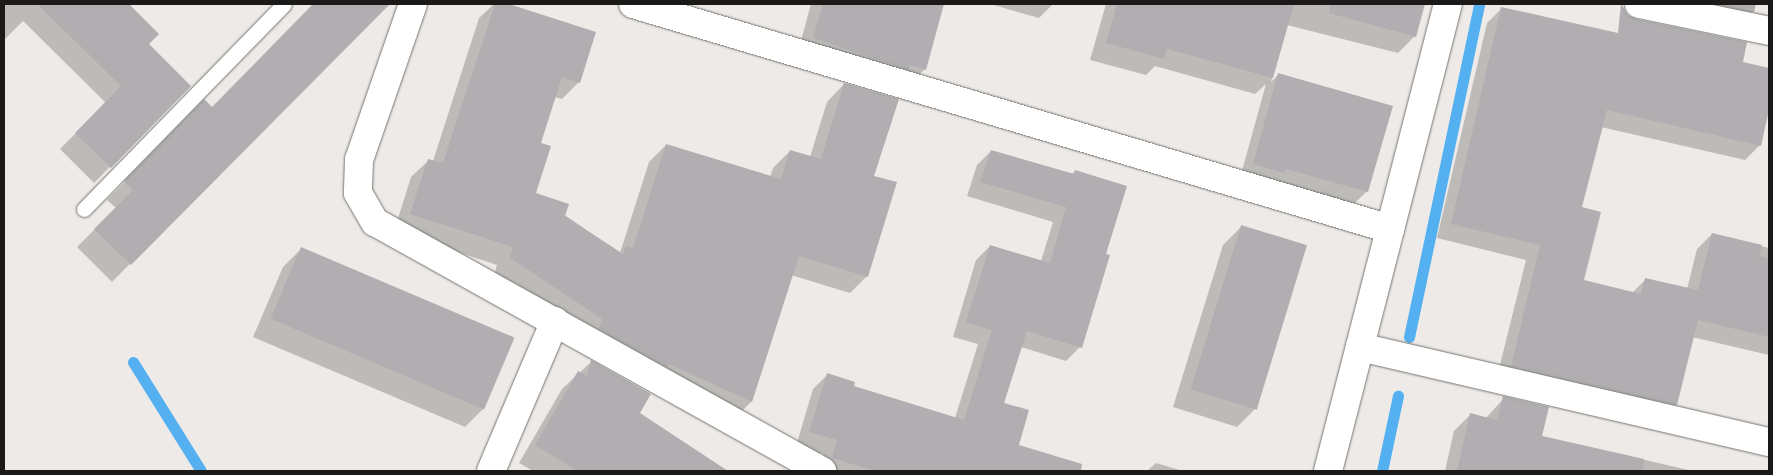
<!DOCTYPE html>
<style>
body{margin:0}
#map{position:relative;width:1773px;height:475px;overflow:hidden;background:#edeae7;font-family:"Roboto Serif",serif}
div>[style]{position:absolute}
.shadow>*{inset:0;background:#0003}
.stream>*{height:11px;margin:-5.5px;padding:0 5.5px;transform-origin:5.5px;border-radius:5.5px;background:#54b0f0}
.building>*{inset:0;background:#b1aeb1;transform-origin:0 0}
.roads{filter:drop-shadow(0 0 1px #767470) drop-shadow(0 0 1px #767470)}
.lane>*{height:15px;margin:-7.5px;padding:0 7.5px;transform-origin:7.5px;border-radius:7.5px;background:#fff}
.street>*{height:28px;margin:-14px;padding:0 14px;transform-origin:14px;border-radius:14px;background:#fff}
span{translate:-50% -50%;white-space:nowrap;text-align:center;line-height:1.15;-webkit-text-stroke:4.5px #fff;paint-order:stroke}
.frame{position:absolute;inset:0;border:5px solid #1b1a19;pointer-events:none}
</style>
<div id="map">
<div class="shadow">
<i style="clip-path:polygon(4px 4px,130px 4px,148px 44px,189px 86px,94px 183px,60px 149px,106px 103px,23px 21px,4px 40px)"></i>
<i style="clip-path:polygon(315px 4px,377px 4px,383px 9px,112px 282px,77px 247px,116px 208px,107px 200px,187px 119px,212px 108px)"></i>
<i style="clip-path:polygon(494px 4px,505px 4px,595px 33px,579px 82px,562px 99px,554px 97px,539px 144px,534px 194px,620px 253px,649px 162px,666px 145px,770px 177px,773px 168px,790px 151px,810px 157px,827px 102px,844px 84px,873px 176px,867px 276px,850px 293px,791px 275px,751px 402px,734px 419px,494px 275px,497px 265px,394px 231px,411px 177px,429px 160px,433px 161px,479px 18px)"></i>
<i style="clip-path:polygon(811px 4px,943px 4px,925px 69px,908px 86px,797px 55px)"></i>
<i style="clip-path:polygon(990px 4px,1053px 4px,1039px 18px)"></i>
<i style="clip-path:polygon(1106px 4px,1424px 4px,1415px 36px,1398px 53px,1287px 25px,1271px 82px,1278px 75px,1367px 191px,1353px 205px,1240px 178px,1266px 84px,1255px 94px,1155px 66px,1146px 75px,1090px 60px)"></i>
<i style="clip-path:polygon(1628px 4px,1755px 4px,1753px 11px,1736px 28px)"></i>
<i style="clip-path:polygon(1502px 8px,1769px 69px,1769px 105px,1760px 145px,1745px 160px,1601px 127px,1581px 207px,1583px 281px,1632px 293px,1646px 279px,1687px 289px,1697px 249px,1712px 234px,1769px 248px,1769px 355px,1692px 337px,1676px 404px,1661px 419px,1496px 381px,1526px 260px,1437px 238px,1487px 23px)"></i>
<i style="clip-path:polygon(991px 151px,1071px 175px,1075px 171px,1104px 254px,1080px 347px,1066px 361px,1021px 347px,1003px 403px,1017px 445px,1041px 453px,1036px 471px,818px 471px,824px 454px,796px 446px,813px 389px,827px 375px,852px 387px,955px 418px,978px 344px,953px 337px,976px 260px,990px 246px,1041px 261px,1053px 222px,967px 196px,977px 165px)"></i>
<i style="clip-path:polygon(1241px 227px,1255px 409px,1237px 427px,1173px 407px,1223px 245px)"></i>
<i style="clip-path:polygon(301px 249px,483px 409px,465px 427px,253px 337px,283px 267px)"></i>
<i style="clip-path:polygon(591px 362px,638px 414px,726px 471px,533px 471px,519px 463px,562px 389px)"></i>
<i style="clip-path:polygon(1504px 398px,1541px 436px,1693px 471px,1445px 471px,1454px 431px,1470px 415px,1486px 418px)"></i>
<i style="clip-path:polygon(1156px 463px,1183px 471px,1147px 471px)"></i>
</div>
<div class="stream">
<i style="left:1409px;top:337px;width:340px;rotate:-78.1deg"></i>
<i style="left:133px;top:362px;width:128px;rotate:58deg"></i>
<i style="left:1382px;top:471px;width:77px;rotate:-78deg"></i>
</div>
<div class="building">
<i style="clip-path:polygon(37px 4px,129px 4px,159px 34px,149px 44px,191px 86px,111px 168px,75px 133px,121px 86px)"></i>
<i style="clip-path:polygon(313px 4px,390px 4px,131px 265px,94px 229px,133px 190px,124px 181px,204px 99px,212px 107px)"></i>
<i style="clip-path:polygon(495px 4px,509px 4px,596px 32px,580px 83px,562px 77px,541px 143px,551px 146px,536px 193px,569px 204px,565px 216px,623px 254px,626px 246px,633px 248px,666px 144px,781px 179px,790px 150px,821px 159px,844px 83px,899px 99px,874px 176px,897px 182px,868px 277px,799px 256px,752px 402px,669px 364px,667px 367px,599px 329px,602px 319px,510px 258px,513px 247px,410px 214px,428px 159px,443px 163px)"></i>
<i style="clip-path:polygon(823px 4px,944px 4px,926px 70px,910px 65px,908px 70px,813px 38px)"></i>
<i style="clip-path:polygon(1117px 4px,1294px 4px,1273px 78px,1167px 49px,1164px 59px,1106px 43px)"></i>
<i style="clip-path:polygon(1331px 4px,1425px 4px,1416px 37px,1329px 13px)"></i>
<i style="clip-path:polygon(1621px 4px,1628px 15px,1636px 19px,1747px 42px,1743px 62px,1769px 68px,1769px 110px,1761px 146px,1607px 110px,1582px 207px,1601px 212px,1584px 280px,1641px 294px,1645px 278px,1698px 290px,1712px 233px,1762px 245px,1759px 256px,1769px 258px,1769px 337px,1698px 320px,1677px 405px,1511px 366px,1540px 245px,1451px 224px,1501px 7px,1618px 33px)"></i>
<i style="clip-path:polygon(1715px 4px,1756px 4px,1754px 12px)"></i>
<i style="clip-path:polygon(1278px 73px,1393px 106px,1368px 192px,1286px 169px,1284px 173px,1253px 164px)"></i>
<i style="clip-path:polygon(991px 150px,1074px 174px,1075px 170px,1127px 186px,1106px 254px,1110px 255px,1082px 348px,1027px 331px,1004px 403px,1029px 410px,1019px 445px,1082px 464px,1081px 471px,875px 471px,832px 458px,837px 440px,809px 432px,827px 373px,855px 382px,854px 386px,964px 420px,992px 330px,966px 322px,990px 245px,1050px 263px,1066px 207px,980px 182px)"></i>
<i style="left:1241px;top:225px;width:69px;height:172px;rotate:17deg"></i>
<i style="left:301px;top:247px;width:232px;height:78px;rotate:23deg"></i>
<i style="clip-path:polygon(591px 360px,651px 394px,640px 413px,728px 471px,578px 471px,535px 445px,578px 371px,587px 376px)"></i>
<i style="clip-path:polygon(1503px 396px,1549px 407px,1542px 436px,1644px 459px,1643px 471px,1457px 471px,1470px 413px,1497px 420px)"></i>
</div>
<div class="roads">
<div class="lane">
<i style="left:84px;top:209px;width:286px;rotate:-45.7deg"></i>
</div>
<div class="street">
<i style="left:413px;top:4px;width:165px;rotate:109.1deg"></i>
<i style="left:359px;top:160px;width:33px;rotate:92deg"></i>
<i style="left:358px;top:193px;width:34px;rotate:60deg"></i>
<i style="left:375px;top:222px;width:512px;rotate:29.12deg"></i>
<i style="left:633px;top:4px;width:790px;rotate:16.55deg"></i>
<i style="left:1639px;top:4px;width:133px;rotate:11.7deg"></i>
<i style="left:1360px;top:347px;width:420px;rotate:13.1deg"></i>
<i style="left:491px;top:471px;width:163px;rotate:-66.9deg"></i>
<i style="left:1328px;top:471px;width:482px;rotate:-75.6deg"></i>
</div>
</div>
<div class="frame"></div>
</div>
